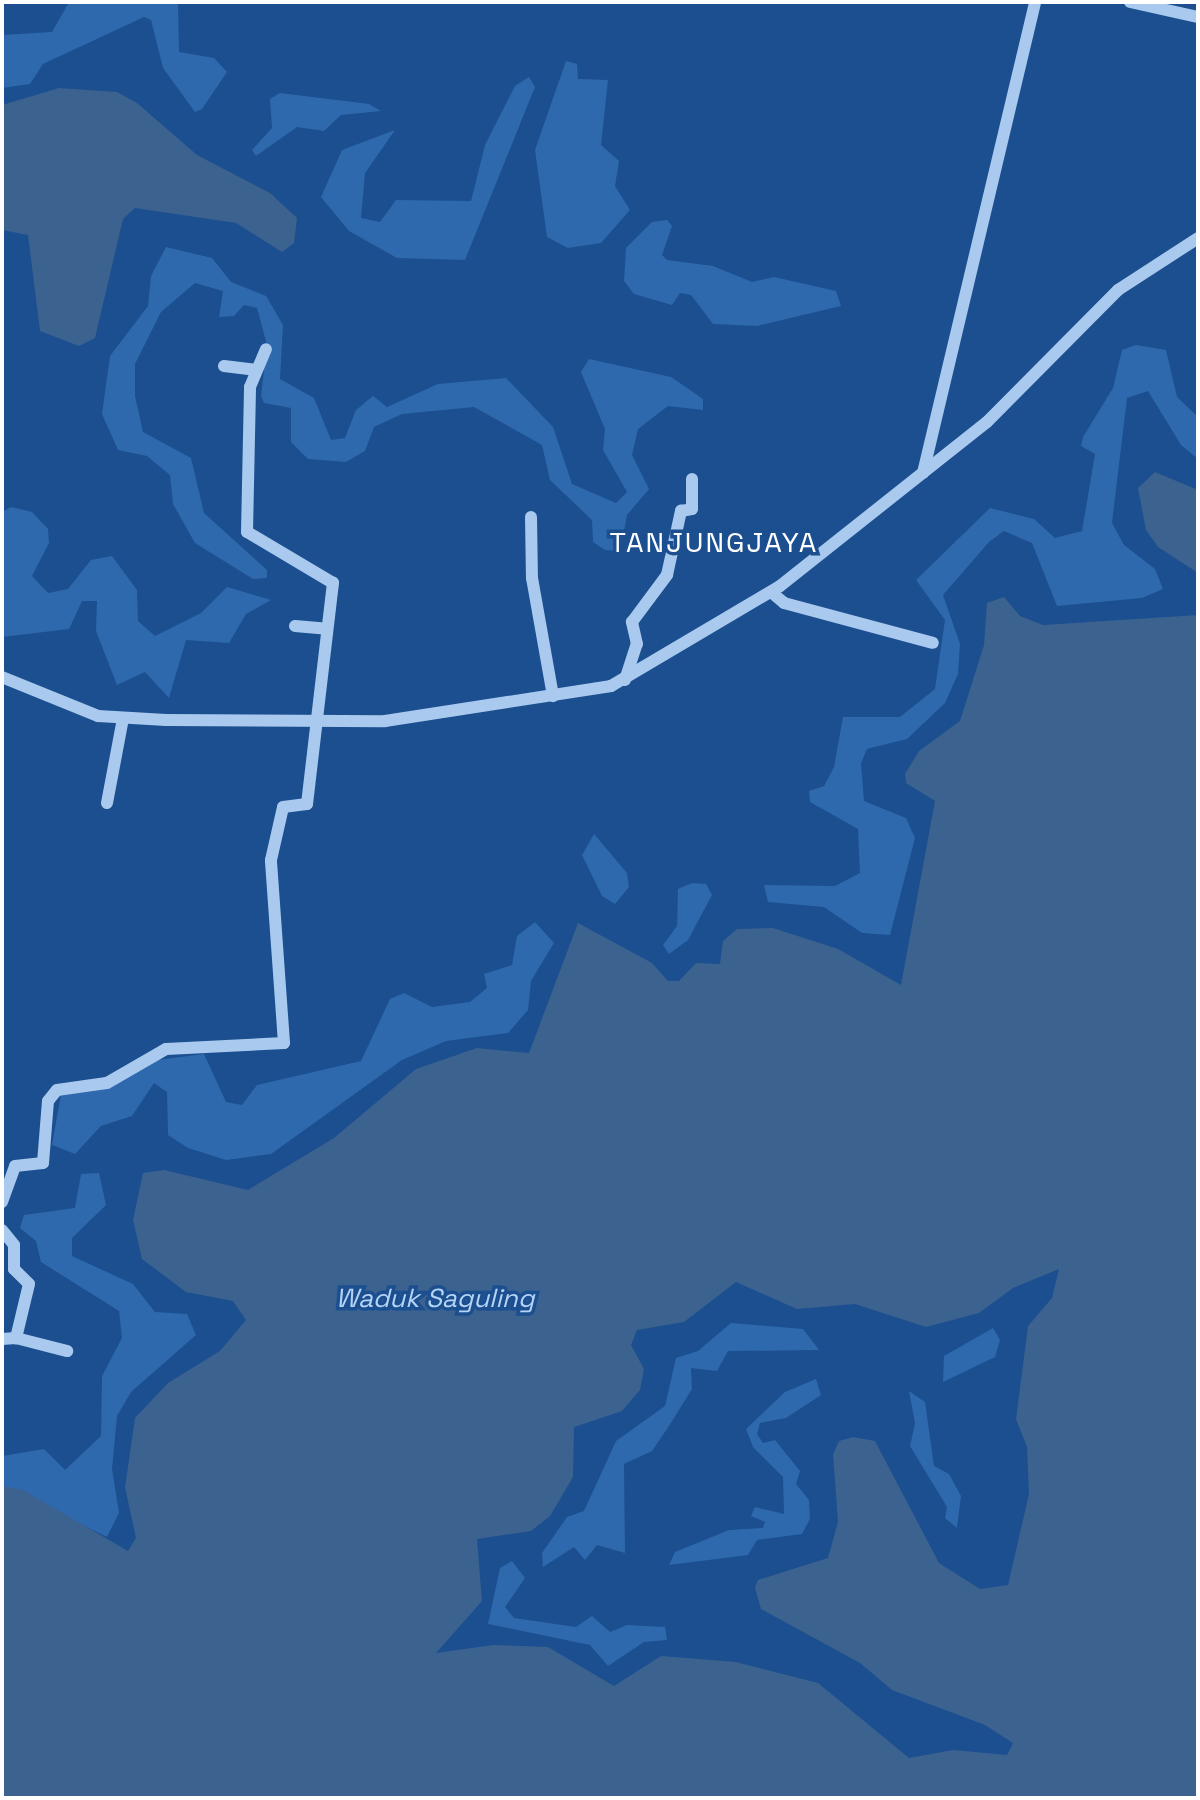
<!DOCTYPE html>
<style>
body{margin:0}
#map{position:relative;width:1200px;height:1800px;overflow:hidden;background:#1b4f8f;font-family:"Space Grotesk",sans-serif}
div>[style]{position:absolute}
.green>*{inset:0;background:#2e69ad}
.water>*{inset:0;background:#3c6290}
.minor>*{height:12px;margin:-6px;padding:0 6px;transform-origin:6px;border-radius:6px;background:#a9c9ee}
span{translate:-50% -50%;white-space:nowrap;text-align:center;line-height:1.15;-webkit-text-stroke:7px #1b4f8f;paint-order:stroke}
.water-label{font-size:26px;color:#b5d3f5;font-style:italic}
.quarter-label{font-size:28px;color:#fff;letter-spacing:2px}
.frame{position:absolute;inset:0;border:4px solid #fff;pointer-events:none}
</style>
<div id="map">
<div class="green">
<i style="clip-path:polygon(91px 2px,178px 2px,179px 52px,214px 58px,227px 72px,202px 109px,195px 112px,163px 68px,151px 20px,144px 17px,43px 64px,30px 84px,2px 88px,2px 35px,52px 32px,68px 4px)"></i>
<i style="clip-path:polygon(566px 61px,577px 64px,578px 79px,608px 80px,601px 145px,619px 161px,615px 186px,630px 210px,601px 243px,568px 248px,547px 237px,535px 150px)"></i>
<i style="clip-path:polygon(529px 77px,535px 87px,465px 260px,397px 258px,349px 231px,321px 197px,342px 150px,395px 130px,365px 173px,361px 218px,380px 222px,396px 200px,471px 201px,485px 145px,515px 86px)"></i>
<i style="clip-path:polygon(280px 93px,369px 104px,381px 111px,341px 115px,324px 131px,297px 127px,256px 156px,252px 150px,272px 128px,270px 99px)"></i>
<i style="clip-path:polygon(667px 220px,672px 226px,662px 255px,667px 260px,713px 266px,752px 282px,774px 277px,836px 291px,841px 306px,757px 326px,713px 324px,691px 295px,680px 293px,672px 305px,634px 294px,624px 281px,626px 248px,652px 222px)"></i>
<i style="clip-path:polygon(166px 247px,212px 258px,231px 282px,266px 296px,283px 325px,280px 379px,314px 398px,331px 440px,345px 438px,356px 410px,373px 396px,387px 407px,438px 384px,506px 378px,553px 427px,572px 484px,616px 503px,627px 492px,603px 450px,605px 429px,581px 372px,589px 359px,671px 377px,703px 399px,703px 410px,668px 406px,638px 429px,632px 455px,649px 489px,627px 515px,620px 551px,605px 550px,593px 542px,592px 520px,550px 480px,542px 445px,474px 407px,402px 414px,374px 427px,365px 451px,346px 462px,308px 459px,291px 442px,291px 408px,264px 403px,261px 396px,267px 345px,257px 308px,244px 305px,234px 316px,219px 317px,223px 291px,195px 283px,161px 312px,135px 364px,135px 396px,143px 432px,191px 458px,204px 513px,267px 570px,267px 578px,253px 579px,195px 543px,173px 504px,170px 475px,147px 456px,118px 450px,102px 414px,110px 356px,148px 306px,151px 276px)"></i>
<i style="clip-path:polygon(1136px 345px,1166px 350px,1177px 397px,1198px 417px,1198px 459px,1181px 445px,1148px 391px,1127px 398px,1112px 523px,1124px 545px,1155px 569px,1163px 589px,1142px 598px,1057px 606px,1032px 543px,1004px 531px,989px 542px,943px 595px,960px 644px,958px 674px,945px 703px,907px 739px,867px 749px,861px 763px,864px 801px,906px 818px,915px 838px,890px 935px,862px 933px,824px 907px,768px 902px,764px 885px,835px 886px,860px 873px,858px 829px,810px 802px,809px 791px,824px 786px,834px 767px,843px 717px,900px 717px,935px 689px,945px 620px,916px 580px,990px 508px,1034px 519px,1055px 538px,1082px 531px,1095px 454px,1081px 446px,1083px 437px,1113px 388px,1122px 350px)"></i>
<i style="clip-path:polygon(11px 507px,32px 512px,48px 529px,49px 543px,32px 576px,48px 593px,68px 589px,91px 560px,112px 556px,137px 590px,138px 621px,155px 636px,201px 613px,227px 587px,271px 600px,246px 614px,229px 643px,186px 640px,169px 698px,145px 672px,117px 685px,96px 631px,97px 601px,82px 601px,69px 629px,2px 637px,2px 512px)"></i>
<i style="clip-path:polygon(594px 834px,627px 873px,629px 887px,615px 904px,602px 896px,582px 855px)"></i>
<i style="clip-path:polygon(692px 883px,706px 884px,712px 895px,688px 940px,669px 954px,663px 945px,677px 926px,678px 889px)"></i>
<i style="clip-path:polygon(535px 922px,554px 943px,531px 981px,528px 1010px,508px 1033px,446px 1041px,402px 1060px,271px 1154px,226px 1160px,188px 1148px,168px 1135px,167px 1092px,154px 1083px,132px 1116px,101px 1126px,75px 1154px,52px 1145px,61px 1094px,99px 1088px,142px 1062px,204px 1054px,226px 1102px,242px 1105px,257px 1085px,361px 1061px,390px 999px,404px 993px,432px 1007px,470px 1002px,487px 988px,484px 974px,512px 965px,517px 936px)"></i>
<i style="clip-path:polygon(99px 1173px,106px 1205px,72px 1238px,72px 1256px,133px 1284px,155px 1312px,187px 1314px,196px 1335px,131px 1392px,117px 1416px,112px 1469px,119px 1513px,107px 1537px,2px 1486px,2px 1456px,44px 1449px,65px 1470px,101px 1436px,102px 1376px,122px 1338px,119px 1311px,41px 1262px,36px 1241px,20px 1228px,24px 1215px,75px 1208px,81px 1174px)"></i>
<i style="clip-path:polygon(731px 1323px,803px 1329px,819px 1350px,728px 1351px,717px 1371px,691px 1368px,692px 1389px,669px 1426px,652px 1451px,624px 1464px,625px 1553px,597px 1545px,585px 1560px,574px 1547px,543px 1567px,542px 1553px,567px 1517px,584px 1511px,616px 1441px,665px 1406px,676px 1358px,698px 1351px)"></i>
<i style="clip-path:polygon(993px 1328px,1000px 1340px,995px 1357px,943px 1382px,944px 1356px)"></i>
<i style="clip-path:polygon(816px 1379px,821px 1395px,786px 1418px,760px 1423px,757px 1434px,763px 1443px,775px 1440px,800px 1471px,796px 1484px,809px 1500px,810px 1519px,802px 1534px,757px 1540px,748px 1555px,669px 1565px,675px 1552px,729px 1530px,763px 1528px,765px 1522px,751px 1516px,755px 1507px,784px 1514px,783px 1477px,753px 1447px,746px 1429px,785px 1392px)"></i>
<i style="clip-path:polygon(909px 1391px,925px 1402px,934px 1466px,949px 1474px,961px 1496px,957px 1528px,945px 1518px,947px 1507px,910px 1446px,915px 1423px)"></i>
<i style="clip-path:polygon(512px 1561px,525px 1578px,505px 1607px,514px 1618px,576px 1627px,592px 1616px,610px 1632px,627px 1625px,665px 1627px,667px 1640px,644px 1642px,608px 1666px,590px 1645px,488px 1624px,500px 1568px)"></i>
</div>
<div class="water">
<i style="clip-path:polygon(59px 88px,117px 92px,137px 103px,197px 155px,270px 193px,297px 218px,294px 243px,282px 252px,236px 223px,135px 208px,123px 219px,95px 338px,79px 346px,40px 331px,28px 235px,2px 230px,2px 105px)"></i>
<i style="clip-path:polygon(1155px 472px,1198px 490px,1198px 573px,1158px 547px,1146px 530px,1138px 488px)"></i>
<i style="clip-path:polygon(evenodd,1004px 597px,1020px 616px,1043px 625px,1198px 615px,1198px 1798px,2px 1798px,2px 1486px,23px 1490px,128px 1551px,136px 1538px,125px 1487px,135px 1418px,168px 1383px,220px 1351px,246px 1320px,233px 1301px,186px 1292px,142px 1259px,133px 1220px,143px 1173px,164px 1170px,248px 1190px,334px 1138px,416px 1069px,477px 1048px,529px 1053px,578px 923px,652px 963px,668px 981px,679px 981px,696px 963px,720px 964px,723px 941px,737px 929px,773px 928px,838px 949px,901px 985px,935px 801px,906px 783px,905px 774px,919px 751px,960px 721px,984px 645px,987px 603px,1004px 597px,1059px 1269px,1052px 1298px,1028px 1326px,1016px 1419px,1027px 1447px,1029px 1494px,1008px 1585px,980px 1589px,939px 1563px,875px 1441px,853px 1437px,839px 1441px,833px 1454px,838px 1522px,828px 1558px,758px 1580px,755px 1588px,761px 1609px,860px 1663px,892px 1690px,985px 1725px,1013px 1743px,1007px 1755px,953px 1750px,909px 1758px,818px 1683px,736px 1662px,661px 1656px,614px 1686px,548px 1647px,493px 1645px,436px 1653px,482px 1601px,477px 1539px,531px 1531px,550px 1516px,573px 1477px,574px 1427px,622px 1411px,640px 1390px,644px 1369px,631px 1345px,637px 1330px,684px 1322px,736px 1282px,797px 1309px,855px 1304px,926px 1327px,979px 1313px,1013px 1288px,1059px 1269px)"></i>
</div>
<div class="minor">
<i style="left:1130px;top:2px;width:70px;rotate:12.4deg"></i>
<i style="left:224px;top:366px;width:31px;rotate:7deg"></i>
<i style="left:923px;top:473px;width:484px;rotate:-76.6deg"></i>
<i style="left:531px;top:517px;width:61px;rotate:89.1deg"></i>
<i style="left:532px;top:578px;width:120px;rotate:79.9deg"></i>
<i style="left:771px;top:592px;width:17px;rotate:40deg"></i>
<i style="left:784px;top:603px;width:154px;rotate:15deg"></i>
<i style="left:295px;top:626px;width:32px;rotate:5deg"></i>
<i style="left:2px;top:677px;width:104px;rotate:22.1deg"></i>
<i style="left:98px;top:716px;width:68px;rotate:3.4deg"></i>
<i style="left:166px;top:720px;width:219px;rotate:0.3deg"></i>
<i style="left:385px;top:721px;width:229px;rotate:-8.8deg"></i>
<i style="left:611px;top:686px;width:196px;rotate:-30.6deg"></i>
<i style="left:780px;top:586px;width:264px;rotate:-38.4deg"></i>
<i style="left:987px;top:422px;width:186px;rotate:-45.2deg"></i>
<i style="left:1118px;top:290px;width:95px;rotate:-33deg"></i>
<i style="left:625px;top:680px;width:38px;rotate:-72deg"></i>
<i style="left:637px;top:644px;width:23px;rotate:-103deg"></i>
<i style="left:632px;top:622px;width:59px;rotate:-53.3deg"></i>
<i style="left:667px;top:575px;width:66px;rotate:-77.7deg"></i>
<i style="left:681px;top:511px;width:11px;rotate:-10deg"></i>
<i style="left:692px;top:509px;width:30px;rotate:-90deg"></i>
<i style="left:107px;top:803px;width:86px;rotate:-79.3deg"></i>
<i style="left:2px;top:1202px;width:38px;rotate:-70deg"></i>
<i style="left:15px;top:1166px;width:28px;rotate:-6deg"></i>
<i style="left:43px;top:1163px;width:62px;rotate:-85.4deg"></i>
<i style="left:48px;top:1101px;width:14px;rotate:-51deg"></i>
<i style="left:57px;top:1090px;width:50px;rotate:-8deg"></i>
<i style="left:107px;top:1083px;width:68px;rotate:-30deg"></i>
<i style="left:166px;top:1049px;width:118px;rotate:-2.9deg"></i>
<i style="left:284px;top:1043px;width:183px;rotate:-94.1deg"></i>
<i style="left:271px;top:860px;width:54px;rotate:-77.2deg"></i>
<i style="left:283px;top:807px;width:24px;rotate:-7deg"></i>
<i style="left:307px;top:804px;width:223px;rotate:-83.3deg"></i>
<i style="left:333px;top:583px;width:100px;rotate:-149.3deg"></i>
<i style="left:247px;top:532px;width:145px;rotate:-88.8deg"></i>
<i style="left:250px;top:387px;width:41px;rotate:-67.2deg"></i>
<i style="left:2px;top:1230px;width:19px;rotate:51deg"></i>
<i style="left:14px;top:1245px;width:24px;rotate:90deg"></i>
<i style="left:14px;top:1269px;width:21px;rotate:45deg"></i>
<i style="left:29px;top:1284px;width:56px;rotate:103.5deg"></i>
<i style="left:16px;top:1338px;width:14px;rotate:176deg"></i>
<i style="left:16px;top:1338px;width:53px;rotate:14.3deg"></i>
</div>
<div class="water-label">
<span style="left:435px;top:1299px">Waduk Saguling</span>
</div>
<div class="quarter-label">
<span style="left:714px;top:542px">TANJUNGJAYA</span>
</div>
<div class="frame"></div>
</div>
